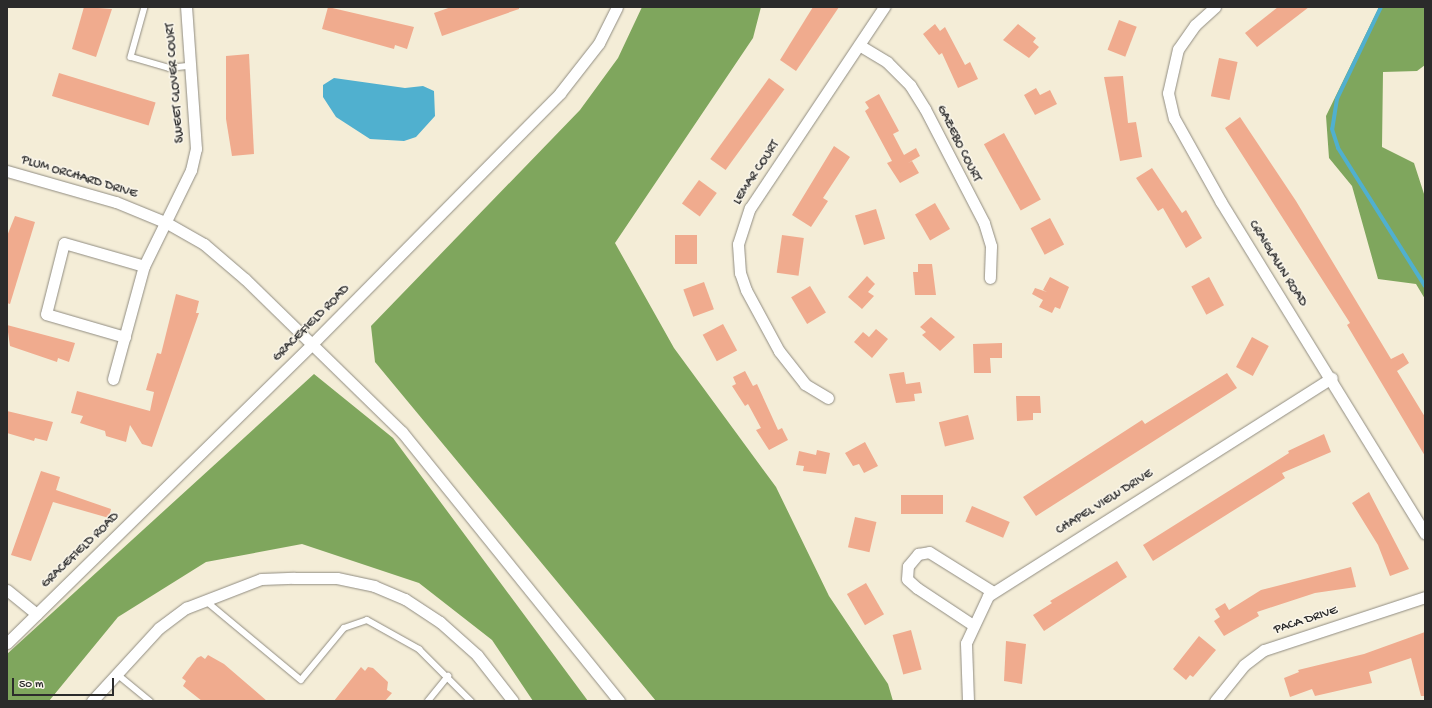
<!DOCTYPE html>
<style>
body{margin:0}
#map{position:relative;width:1432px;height:708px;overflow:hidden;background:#f4edd7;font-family:"Gochi Hand",sans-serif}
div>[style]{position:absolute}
.forest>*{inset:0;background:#7fa65d}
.water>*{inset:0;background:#50b0cf}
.stream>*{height:4px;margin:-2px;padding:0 2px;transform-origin:2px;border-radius:2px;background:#50b0cf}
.building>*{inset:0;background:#f0ab8e;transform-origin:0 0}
.roads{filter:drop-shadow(0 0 1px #908c81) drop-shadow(0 0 1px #908c81)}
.lane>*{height:5.5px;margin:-2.75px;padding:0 2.75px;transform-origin:2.75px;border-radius:2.75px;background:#fff}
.street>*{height:11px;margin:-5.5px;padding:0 5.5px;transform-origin:5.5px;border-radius:5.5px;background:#fff}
span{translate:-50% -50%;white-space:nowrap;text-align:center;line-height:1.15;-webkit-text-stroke:3px #fbf7ec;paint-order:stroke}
.street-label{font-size:13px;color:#2b2b2b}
.frame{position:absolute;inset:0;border:8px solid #2b2b2b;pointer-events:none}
.scale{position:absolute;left:12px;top:678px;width:102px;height:18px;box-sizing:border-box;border:2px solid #2b2b2b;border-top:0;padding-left:5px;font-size:12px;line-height:14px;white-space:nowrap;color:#2b2b2b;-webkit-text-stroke:3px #fbf7ec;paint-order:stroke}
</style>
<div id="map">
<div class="forest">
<i style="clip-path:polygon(642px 7px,761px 7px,753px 38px,615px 243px,674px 348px,776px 487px,829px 596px,888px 684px,893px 701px,656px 701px,375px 362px,371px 326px,580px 110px,618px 58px)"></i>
<i style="clip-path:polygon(1379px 7px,1425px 7px,1425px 65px,1417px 71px,1383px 72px,1382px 147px,1414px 163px,1425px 197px,1425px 299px,1416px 284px,1378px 279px,1352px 186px,1329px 158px,1326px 116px)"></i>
<i style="clip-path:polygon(314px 374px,393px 438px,588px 701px,533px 701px,492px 640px,419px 583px,302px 544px,206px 562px,118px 617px,49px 701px,7px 701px,7px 654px)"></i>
</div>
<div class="water">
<i style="clip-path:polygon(334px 78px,405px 88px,423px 86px,434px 91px,435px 116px,416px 137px,404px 141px,370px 139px,336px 117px,323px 97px,323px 85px)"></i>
</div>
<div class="stream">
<i style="left:1381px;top:7px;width:102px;rotate:115.6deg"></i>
<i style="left:1337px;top:99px;width:30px;rotate:99deg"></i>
<i style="left:1332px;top:129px;width:20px;rotate:72deg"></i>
<i style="left:1338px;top:148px;width:163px;rotate:57.8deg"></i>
</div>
<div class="building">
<i style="clip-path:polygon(84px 7px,112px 9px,96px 57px,72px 49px)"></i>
<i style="clip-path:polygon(328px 7px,414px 27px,407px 49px,395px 45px,394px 49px,322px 29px)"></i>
<i style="clip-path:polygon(451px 7px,519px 7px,519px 9px,442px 36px,434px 13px)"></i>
<i style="clip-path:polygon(813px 7px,839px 7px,796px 71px,780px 60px)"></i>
<i style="clip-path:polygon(1278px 7px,1309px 7px,1257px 47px,1245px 33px)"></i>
<i style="left:1119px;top:20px;width:19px;height:32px;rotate:21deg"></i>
<i style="clip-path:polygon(935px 24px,940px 31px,945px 27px,965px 65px,970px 62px,978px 79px,958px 88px,942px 53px,939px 55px,923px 34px)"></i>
<i style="clip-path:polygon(1018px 24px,1036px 38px,1033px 42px,1039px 47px,1029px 58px,1003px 40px)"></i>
<i style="clip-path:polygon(249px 54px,254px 154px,232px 156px,226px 119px,226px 56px)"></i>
<i style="left:1219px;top:58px;width:19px;height:39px;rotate:12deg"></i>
<i style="left:59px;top:73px;width:101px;height:24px;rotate:17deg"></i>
<i style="clip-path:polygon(1123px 76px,1128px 123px,1136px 122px,1142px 157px,1120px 161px,1104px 77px)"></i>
<i style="left:769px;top:78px;width:19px;height:100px;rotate:36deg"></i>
<i style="clip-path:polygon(1036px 88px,1040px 95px,1050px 90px,1057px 104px,1035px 115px,1024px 95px)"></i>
<i style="clip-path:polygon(879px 94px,899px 131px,893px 134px,904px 155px,916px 148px,920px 156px,908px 163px,912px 161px,919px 173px,900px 183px,887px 163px,892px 161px,865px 111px,869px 108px,865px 102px)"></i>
<i style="clip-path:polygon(1240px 117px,1296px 201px,1391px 359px,1403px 353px,1409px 363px,1397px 371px,1425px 417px,1425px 456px,1347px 325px,1350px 323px,1225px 128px)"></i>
<i style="left:1004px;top:133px;width:76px;height:23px;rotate:61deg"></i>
<i style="clip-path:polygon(834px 146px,850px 157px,823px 198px,828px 201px,811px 227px,792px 215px)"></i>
<i style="clip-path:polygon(1152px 168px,1182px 213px,1186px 210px,1202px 238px,1186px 248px,1163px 208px,1158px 211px,1136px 178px)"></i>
<i style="left:699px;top:180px;width:22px;height:29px;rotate:36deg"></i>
<i style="left:935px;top:203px;width:30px;height:23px;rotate:60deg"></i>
<i style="left:876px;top:209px;width:31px;height:22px;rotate:73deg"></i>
<i style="clip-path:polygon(15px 216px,35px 222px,10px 304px,7px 303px,7px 236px)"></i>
<i style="left:1050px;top:218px;width:30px;height:22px;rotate:62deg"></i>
<i style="left:675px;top:235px;width:22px;height:29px"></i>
<i style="left:782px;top:235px;width:22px;height:38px;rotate:8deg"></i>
<i style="clip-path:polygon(918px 264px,932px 264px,936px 295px,915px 295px,913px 272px,918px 272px)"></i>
<i style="clip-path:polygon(867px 276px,875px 284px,868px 292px,874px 296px,862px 309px,848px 297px)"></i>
<i style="clip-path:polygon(1050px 277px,1069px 287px,1060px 309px,1055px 307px,1052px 313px,1039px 307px,1043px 300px,1032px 294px,1035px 288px,1047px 292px,1043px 290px)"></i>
<i style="left:1209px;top:277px;width:32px;height:20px;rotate:62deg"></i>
<i style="left:704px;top:282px;width:29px;height:22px;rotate:70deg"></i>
<i style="left:810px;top:286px;width:31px;height:22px;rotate:59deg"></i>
<i style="clip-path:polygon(176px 294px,199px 301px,196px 313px,199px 313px,152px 447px,142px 444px,130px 425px,126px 442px,106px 436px,105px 431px,80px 423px,83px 416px,71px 413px,77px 391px,150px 411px,154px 392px,146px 390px,157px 353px,161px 354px)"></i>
<i style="clip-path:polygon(931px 317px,955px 337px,940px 351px,922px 335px,926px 332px,920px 327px)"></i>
<i style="left:723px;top:324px;width:30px;height:23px;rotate:62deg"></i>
<i style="clip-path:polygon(7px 325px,75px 343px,69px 362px,58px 358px,57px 362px,10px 346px)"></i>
<i style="clip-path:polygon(876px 329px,888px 339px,872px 358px,854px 342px,863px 332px,869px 337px)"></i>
<i style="left:1252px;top:337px;width:19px;height:34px;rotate:28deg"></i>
<i style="clip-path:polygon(1002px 343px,1002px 358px,990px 358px,991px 373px,974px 373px,973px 344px)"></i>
<i style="clip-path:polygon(745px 371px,753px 386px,757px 384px,778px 430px,782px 428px,788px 440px,769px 450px,756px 430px,761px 428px,748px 404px,745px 406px,732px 386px,736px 384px,733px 377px)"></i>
<i style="clip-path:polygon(904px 372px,906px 384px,920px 382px,922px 393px,914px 394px,915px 401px,896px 403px,889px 374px)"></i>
<i style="clip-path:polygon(1227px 373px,1237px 388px,1036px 516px,1023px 497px,1142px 420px,1145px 424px)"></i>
<i style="clip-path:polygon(1016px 396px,1040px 396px,1041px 413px,1033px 413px,1033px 420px,1017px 421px)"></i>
<i style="clip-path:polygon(7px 411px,53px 422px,47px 441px,35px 438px,34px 441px,7px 433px)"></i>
<i style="left:968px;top:415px;width:25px;height:30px;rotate:76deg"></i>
<i style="clip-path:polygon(1324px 434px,1331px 452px,1282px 473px,1285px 478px,1153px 561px,1143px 545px,1289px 453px,1288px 451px)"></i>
<i style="clip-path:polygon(865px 442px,878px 466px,864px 473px,859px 464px,853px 466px,845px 453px)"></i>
<i style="clip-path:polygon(817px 450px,830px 453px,826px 474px,803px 471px,804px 466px,796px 465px,799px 451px,816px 455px)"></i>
<i style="clip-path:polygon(41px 471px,60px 477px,56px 490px,111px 509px,109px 518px,53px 502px,31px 561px,11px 555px)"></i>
<i style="clip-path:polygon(1369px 492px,1409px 569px,1390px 576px,1378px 545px,1352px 503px)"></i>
<i style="left:943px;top:495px;width:19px;height:42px;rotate:90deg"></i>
<i style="left:972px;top:506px;width:41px;height:17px;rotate:23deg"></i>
<i style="left:855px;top:517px;width:22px;height:31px;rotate:13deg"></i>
<i style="clip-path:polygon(1117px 561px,1127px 577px,1044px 631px,1033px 615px,1052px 603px,1050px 601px)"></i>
<i style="clip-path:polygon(1351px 567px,1356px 587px,1315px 593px,1257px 612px,1259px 616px,1224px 636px,1214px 621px,1220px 617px,1215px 609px,1225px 603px,1229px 610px,1261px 590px)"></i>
<i style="left:866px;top:583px;width:36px;height:22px;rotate:60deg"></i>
<i style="left:911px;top:630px;width:41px;height:19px;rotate:75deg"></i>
<i style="clip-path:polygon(1425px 632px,1425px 696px,1421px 696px,1411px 658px,1369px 672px,1372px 683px,1315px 696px,1312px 689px,1290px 697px,1284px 678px,1299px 672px,1298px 670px,1364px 654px)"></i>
<i style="clip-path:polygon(1199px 636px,1216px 650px,1193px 677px,1190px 675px,1186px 680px,1173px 669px)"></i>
<i style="clip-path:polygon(1006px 641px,1026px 644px,1022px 684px,1004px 681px)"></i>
<i style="clip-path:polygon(208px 655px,224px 664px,267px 701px,202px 701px,183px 686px,186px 681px,182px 678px,197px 658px,201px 656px,205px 659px)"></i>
<i style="clip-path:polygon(361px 667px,365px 671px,368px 667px,373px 668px,388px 682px,387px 690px,392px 693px,385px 701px,334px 701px)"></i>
</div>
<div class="roads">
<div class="lane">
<i style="left:145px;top:7px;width:52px;rotate:105.6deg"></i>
<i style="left:131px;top:57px;width:40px;rotate:16deg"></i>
<i style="left:169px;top:68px;width:20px;rotate:-6deg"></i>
<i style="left:205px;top:600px;width:125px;rotate:39.8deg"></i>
<i style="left:301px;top:680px;width:67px;rotate:-50.4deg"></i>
<i style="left:344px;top:628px;width:24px;rotate:-19deg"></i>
<i style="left:367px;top:620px;width:60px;rotate:29.1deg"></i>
<i style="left:419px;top:649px;width:74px;rotate:45deg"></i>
<i style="left:117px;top:674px;width:43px;rotate:39.3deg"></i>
<i style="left:428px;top:701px;width:32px;rotate:-51deg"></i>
</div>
<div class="street">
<i style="left:1215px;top:7px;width:27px;rotate:138deg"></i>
<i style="left:1195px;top:25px;width:29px;rotate:125deg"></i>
<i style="left:1178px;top:49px;width:45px;rotate:102.8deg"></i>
<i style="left:1168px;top:93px;width:26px;rotate:77deg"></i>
<i style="left:1174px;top:118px;width:96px;rotate:60.8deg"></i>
<i style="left:1221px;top:202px;width:389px;rotate:58.4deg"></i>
<i style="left:859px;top:45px;width:33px;rotate:31deg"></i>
<i style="left:887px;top:62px;width:33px;rotate:45deg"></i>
<i style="left:910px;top:85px;width:28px;rotate:58deg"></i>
<i style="left:925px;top:109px;width:128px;rotate:62.6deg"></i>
<i style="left:984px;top:223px;width:24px;rotate:73deg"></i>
<i style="left:991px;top:246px;width:32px;rotate:92deg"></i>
<i style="left:7px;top:171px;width:113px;rotate:15.9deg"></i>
<i style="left:116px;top:202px;width:55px;rotate:22.4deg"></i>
<i style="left:167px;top:223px;width:43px;rotate:29.6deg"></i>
<i style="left:204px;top:244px;width:54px;rotate:40.5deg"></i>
<i style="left:245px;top:279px;width:219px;rotate:44.3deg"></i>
<i style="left:402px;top:432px;width:346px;rotate:51.1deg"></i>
<i style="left:125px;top:337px;width:82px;rotate:-163.8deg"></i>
<i style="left:46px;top:314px;width:73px;rotate:-75.8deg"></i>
<i style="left:64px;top:243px;width:83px;rotate:16deg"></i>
<i style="left:113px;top:379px;width:117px;rotate:-74.7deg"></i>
<i style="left:144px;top:266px;width:107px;rotate:-63.9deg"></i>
<i style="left:191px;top:170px;width:22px;rotate:-77deg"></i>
<i style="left:196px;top:149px;width:142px;rotate:-94deg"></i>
<i style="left:828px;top:398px;width:27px;rotate:-149deg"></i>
<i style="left:805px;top:384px;width:42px;rotate:-128.2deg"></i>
<i style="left:779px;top:351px;width:69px;rotate:-118.4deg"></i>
<i style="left:746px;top:290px;width:18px;rotate:-109deg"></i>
<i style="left:740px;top:273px;width:29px;rotate:-94deg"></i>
<i style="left:738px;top:244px;width:38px;rotate:-72deg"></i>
<i style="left:750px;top:208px;width:242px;rotate:-56.3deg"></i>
<i style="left:7px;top:590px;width:38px;rotate:39deg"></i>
<i style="left:973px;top:625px;width:67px;rotate:-146.5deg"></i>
<i style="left:917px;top:588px;width:13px;rotate:-138deg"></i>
<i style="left:907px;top:579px;width:13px;rotate:-86deg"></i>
<i style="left:908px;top:566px;width:16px;rotate:-50deg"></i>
<i style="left:918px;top:554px;width:11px;rotate:-10deg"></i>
<i style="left:929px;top:552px;width:75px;rotate:32deg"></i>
<i style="left:7px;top:643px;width:426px;rotate:-44.4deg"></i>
<i style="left:311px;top:345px;width:354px;rotate:-45.3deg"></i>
<i style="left:560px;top:93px;width:63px;rotate:-52deg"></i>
<i style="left:599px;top:43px;width:40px;rotate:-63.4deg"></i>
<i style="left:92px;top:701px;width:99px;rotate:-47.5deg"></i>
<i style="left:159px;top:628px;width:34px;rotate:-37deg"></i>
<i style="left:186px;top:608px;width:80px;rotate:-21.1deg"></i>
<i style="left:261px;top:579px;width:33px;rotate:-2deg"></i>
<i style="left:294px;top:578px;width:43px"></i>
<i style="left:337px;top:578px;width:38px;rotate:12deg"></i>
<i style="left:374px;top:586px;width:34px;rotate:23deg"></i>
<i style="left:405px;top:599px;width:42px;rotate:33.3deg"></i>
<i style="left:440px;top:622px;width:50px;rotate:41.7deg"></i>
<i style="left:477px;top:655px;width:58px;rotate:52deg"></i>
<i style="left:968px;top:701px;width:58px;rotate:-92deg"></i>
<i style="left:966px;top:643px;width:52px;rotate:-64.9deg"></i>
<i style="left:988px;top:596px;width:407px;rotate:-32.4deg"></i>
<i style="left:1215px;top:701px;width:46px;rotate:-51.1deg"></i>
<i style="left:1244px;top:665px;width:25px;rotate:-37deg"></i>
<i style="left:1264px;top:650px;width:169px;rotate:-18.2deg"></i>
</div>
</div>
<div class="street-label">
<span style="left:176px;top:83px;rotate:-95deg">SWEET CLOVER COURT</span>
<span style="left:958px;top:144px;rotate:63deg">GAZEBO COURT</span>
<span style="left:757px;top:173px;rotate:-57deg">LEMAR COURT</span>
<span style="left:79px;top:178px;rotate:17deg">PLUM ORCHARD DRIVE</span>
<span style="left:1277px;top:264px;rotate:58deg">CRAIGLAWN ROAD</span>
<span style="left:312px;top:324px;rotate:-45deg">GRACEFIELD ROAD</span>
<span style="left:1105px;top:503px;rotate:-32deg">CHAPEL VIEW DRIVE</span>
<span style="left:81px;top:551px;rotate:-44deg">GRACEFIELD ROAD</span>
<span style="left:1306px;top:621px;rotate:-18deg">PACA DRIVE</span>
</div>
<div class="frame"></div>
<div class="scale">50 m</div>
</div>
